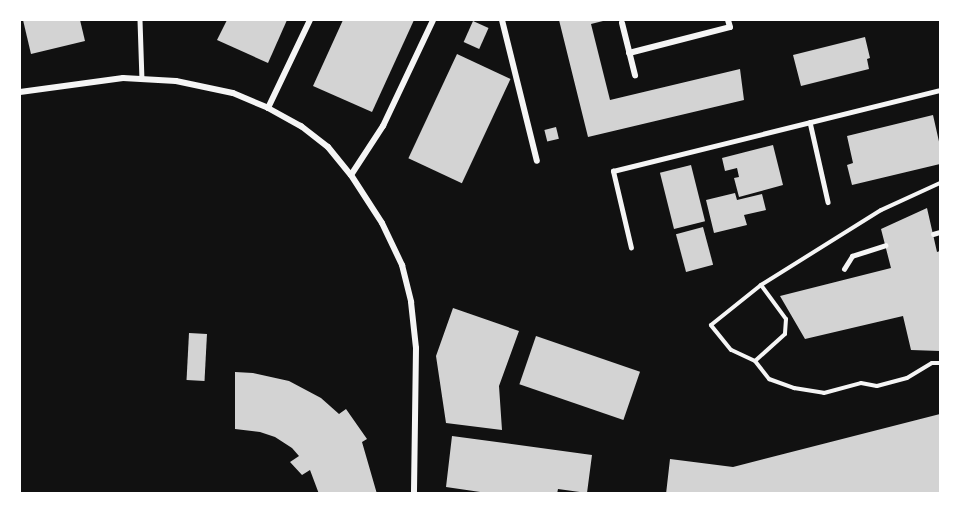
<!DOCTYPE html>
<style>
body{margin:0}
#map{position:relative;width:960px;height:513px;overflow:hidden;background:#111;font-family:Georgia,serif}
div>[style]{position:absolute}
.building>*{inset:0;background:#d3d3d3;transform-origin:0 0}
.path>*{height:4px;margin:-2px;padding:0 2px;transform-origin:2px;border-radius:2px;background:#f5f5f5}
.service>*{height:4.5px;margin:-2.25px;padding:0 2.25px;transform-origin:2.25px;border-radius:2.25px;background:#f5f5f5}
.minor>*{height:6px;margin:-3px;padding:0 3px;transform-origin:3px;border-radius:3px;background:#f5f5f5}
span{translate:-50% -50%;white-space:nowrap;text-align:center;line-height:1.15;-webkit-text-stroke:6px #fff;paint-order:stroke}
.frame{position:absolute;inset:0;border:21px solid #fff;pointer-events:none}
</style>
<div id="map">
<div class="building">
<i style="clip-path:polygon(23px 20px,80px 20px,85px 41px,31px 54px)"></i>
<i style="clip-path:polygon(227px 20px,287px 20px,268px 63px,217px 40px)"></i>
<i style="clip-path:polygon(343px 20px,414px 20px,372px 112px,313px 86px)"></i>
<i style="clip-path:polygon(559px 20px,607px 20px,591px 24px,610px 100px,740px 69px,744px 100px,588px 137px)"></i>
<i style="left:473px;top:21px;width:17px;height:23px;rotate:24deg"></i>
<i style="clip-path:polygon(865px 37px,870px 58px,867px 59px,869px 69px,801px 86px,793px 55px)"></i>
<i style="left:457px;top:54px;width:59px;height:115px;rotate:25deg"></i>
<i style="clip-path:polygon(933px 115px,940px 146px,940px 164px,852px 185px,847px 165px,853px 163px,847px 136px)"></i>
<i style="left:556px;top:127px;width:12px;height:12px;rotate:76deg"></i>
<i style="clip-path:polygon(773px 145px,783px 185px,739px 197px,734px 178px,739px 177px,737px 168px,725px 171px,722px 158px)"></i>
<i style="left:691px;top:165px;width:58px;height:32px;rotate:76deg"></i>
<i style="clip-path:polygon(735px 193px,737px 200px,762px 194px,766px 210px,744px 215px,747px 225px,714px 233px,706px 200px)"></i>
<i style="clip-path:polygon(927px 208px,937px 252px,940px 251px,940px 351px,911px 350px,903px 316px,805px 339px,780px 296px,891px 268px,881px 229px)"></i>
<i style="left:703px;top:227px;width:39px;height:28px;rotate:75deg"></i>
<i style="clip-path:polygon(453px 308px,519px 331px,499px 386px,502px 430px,446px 423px,436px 356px)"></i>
<i style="left:189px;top:333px;width:18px;height:47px;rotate:3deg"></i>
<i style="left:536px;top:336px;width:110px;height:51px;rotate:19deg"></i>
<i style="clip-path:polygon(235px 372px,253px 373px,289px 381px,321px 398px,339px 414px,346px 409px,367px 439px,362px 442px,377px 494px,319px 494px,310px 470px,302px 475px,290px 462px,299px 456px,292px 448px,275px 437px,260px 432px,235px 429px)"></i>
<i style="clip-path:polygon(940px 414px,940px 494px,666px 494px,670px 459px,733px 467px)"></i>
<i style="clip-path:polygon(452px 436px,592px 455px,587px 493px,558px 489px,557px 494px,494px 494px,446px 487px)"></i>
</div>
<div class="path">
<i style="left:940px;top:183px;width:65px;rotate:155.4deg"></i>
<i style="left:881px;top:210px;width:142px;rotate:148deg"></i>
<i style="left:761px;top:285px;width:42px;rotate:53.7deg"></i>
<i style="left:786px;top:319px;width:15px;rotate:94deg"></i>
<i style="left:785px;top:334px;width:40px;rotate:138deg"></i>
<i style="left:755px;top:361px;width:23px;rotate:52deg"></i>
<i style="left:769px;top:379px;width:27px;rotate:20deg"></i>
<i style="left:794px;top:388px;width:30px;rotate:9deg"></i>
<i style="left:824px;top:393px;width:38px;rotate:-15deg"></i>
<i style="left:861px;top:383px;width:16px;rotate:11deg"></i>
<i style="left:877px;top:386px;width:31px;rotate:-15deg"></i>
<i style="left:907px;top:378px;width:29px;rotate:-31deg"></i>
<i style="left:932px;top:363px;width:8px"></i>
<i style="left:755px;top:361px;width:26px;rotate:-155deg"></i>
<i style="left:731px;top:350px;width:32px;rotate:-129deg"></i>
<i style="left:711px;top:325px;width:64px;rotate:-38.7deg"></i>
</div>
<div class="service">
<i style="left:140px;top:20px;width:59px;rotate:88.1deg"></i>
<i style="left:810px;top:122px;width:82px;rotate:77.3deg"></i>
<i style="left:933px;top:234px;width:7px;rotate:-16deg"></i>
<i style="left:631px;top:248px;width:79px;rotate:-103.2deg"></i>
<i style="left:613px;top:171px;width:337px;rotate:-13.9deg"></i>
<i style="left:844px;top:269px;width:15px;rotate:-58deg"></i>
<i style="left:852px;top:256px;width:35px;rotate:-18deg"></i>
</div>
<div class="minor">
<i style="left:502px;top:20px;width:145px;rotate:76.1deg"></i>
<i style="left:622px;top:23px;width:54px;rotate:76deg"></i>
<i style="left:629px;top:53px;width:104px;rotate:-14.4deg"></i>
<i style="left:730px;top:27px;width:7px;rotate:-106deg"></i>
<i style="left:20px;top:92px;width:104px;rotate:-7.7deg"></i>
<i style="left:123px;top:78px;width:53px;rotate:3.2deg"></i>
<i style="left:176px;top:81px;width:58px;rotate:11.9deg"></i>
<i style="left:233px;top:93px;width:38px;rotate:23deg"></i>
<i style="left:268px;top:108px;width:38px;rotate:29deg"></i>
<i style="left:301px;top:126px;width:34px;rotate:38deg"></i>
<i style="left:328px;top:147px;width:36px;rotate:51deg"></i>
<i style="left:351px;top:175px;width:57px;rotate:57.1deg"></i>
<i style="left:382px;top:223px;width:47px;rotate:64.5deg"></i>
<i style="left:402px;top:265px;width:38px;rotate:76deg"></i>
<i style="left:411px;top:302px;width:46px;rotate:83.8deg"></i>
<i style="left:416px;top:348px;width:146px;rotate:90.8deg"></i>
<i style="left:268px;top:108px;width:98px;rotate:-64.5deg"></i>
<i style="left:351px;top:175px;width:59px;rotate:-56.9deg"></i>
<i style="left:383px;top:126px;width:117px;rotate:-64.7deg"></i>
</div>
<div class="frame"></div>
</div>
